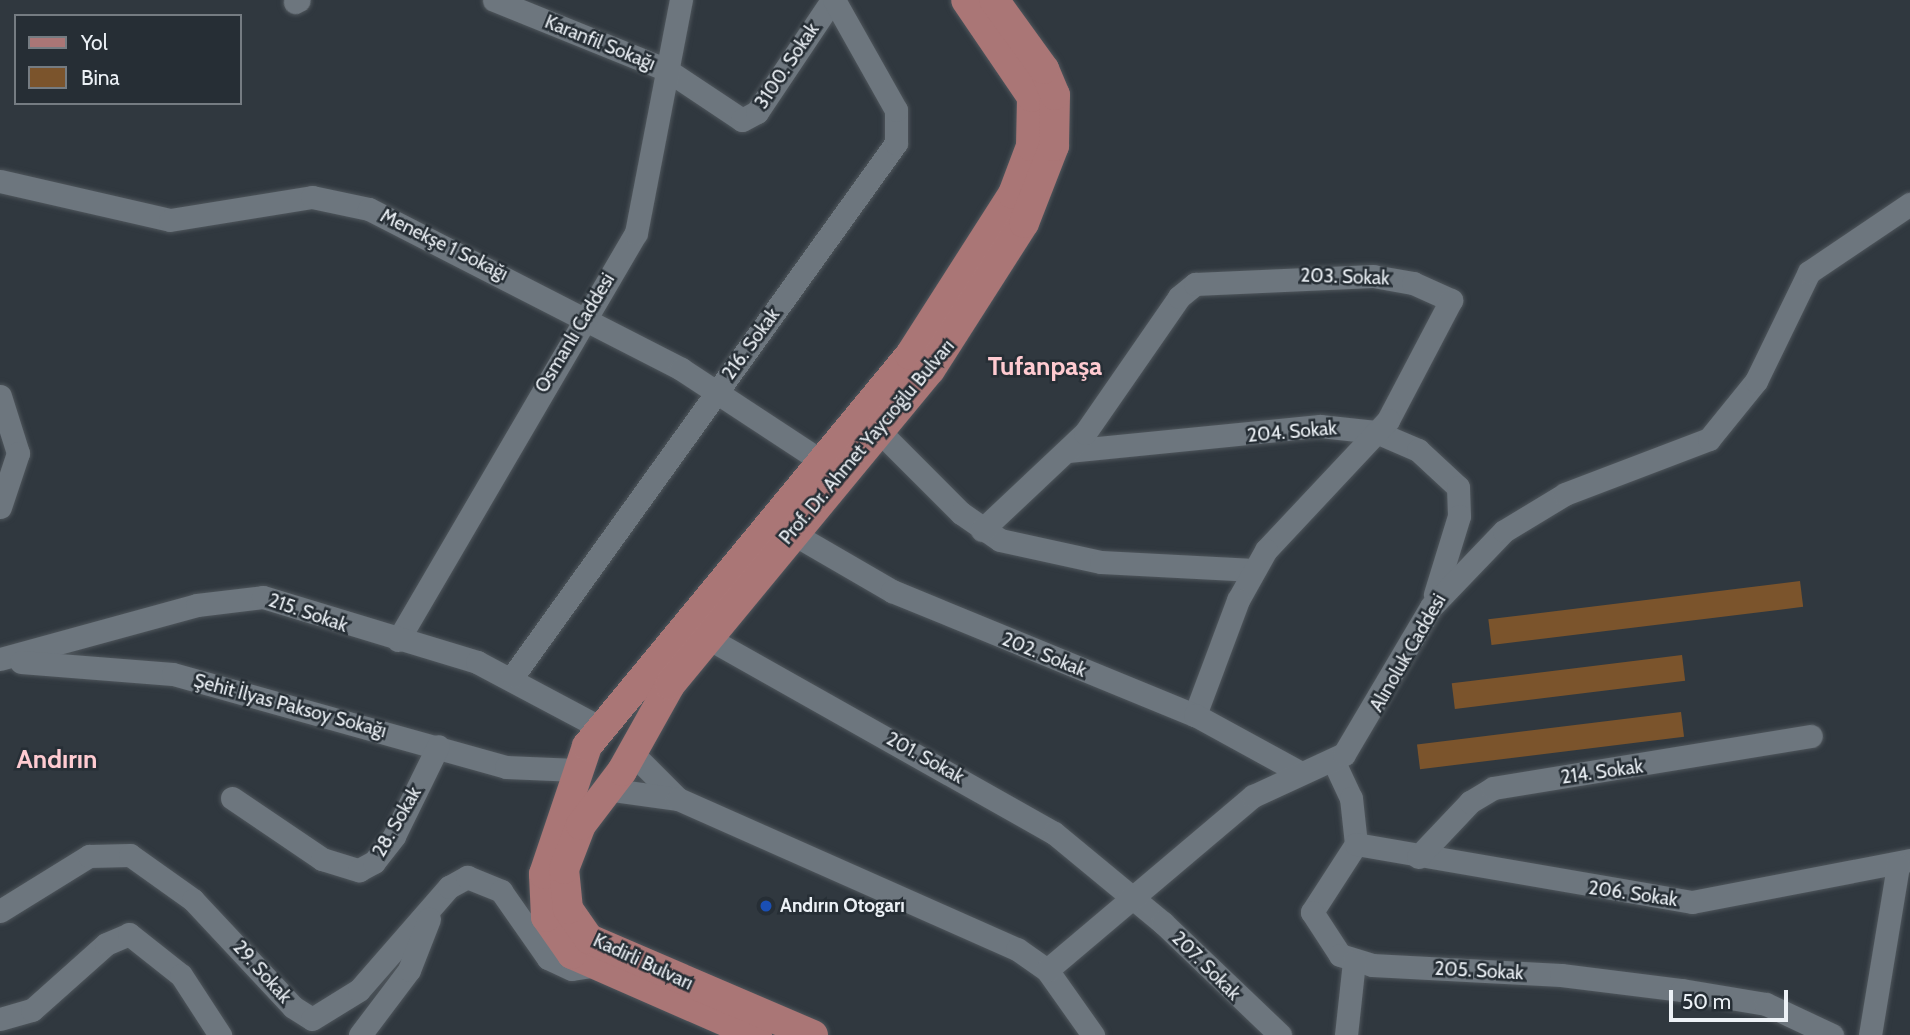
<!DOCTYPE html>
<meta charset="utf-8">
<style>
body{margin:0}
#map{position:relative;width:1910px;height:1035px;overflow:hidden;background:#30383f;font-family:Cabin,sans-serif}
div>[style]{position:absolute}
.building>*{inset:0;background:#7b542c;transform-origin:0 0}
.roads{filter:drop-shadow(0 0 2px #4f565c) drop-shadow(0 0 2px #4f565c)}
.minor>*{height:23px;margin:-11.5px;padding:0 11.5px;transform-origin:11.5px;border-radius:11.5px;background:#6d767e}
.major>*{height:30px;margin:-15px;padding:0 15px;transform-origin:15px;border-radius:15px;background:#aa7676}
.dots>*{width:19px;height:19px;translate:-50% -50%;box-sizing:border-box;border:4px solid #262e35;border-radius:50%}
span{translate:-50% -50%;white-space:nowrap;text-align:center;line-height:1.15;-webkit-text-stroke:5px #262e35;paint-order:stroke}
.street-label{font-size:19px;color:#ecf1f6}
.poi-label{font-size:19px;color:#ecf1f6;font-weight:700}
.left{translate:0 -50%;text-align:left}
.district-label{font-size:26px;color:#ffcbd1;font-weight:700}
.legend{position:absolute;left:14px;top:14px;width:228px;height:91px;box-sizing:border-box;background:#262e35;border:2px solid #757c82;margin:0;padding:9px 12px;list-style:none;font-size:21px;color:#ecf1f6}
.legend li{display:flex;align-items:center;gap:14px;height:35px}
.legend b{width:35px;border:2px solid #757c82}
.scale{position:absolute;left:1669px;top:990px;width:119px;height:32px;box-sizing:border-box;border:4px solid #ecf1f6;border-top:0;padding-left:9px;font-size:21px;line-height:24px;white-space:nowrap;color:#ecf1f6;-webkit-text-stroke:5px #262e35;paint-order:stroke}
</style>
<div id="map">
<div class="building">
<i style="left:1800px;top:581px;width:26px;height:314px;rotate:83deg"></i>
<i style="left:1682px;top:655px;width:26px;height:232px;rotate:83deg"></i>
<i style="left:1681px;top:712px;width:25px;height:266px;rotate:83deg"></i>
</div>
<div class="roads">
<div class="minor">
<i style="left:494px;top:0;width:187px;rotate:22deg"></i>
<i style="left:667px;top:70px;width:90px;rotate:33.7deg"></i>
<i style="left:742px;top:120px;width:17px;rotate:-28deg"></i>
<i style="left:757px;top:112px;width:135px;rotate:-56.2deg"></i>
<i style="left:295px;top:2px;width:4px;rotate:-27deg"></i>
<i style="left:0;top:181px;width:174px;rotate:12.9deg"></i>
<i style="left:170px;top:220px;width:144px;rotate:-9.2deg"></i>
<i style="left:312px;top:197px;width:58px;rotate:11.9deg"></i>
<i style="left:369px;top:209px;width:351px;rotate:27.1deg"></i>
<i style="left:681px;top:369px;width:186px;rotate:33.3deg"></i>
<i style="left:0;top:396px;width:60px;rotate:72.5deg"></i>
<i style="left:18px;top:453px;width:57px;rotate:108.4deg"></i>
<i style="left:879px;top:431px;width:116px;rotate:45deg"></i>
<i style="left:961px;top:513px;width:47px;rotate:34.7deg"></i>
<i style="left:1000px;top:540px;width:103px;rotate:12.3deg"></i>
<i style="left:1101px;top:562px;width:153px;rotate:3deg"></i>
<i style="left:1068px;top:451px;width:253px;rotate:-5.7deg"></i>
<i style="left:1320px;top:426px;width:56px;rotate:6.1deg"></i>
<i style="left:1376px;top:432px;width:46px;rotate:23.2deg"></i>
<i style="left:1418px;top:450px;width:54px;rotate:42.8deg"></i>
<i style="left:1458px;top:487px;width:29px;rotate:88deg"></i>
<i style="left:1459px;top:516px;width:82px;rotate:107.1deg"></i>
<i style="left:982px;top:530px;width:141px;rotate:-43.3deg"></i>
<i style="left:1085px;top:433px;width:165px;rotate:-55.3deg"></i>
<i style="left:1179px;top:297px;width:21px;rotate:-39deg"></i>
<i style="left:1195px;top:284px;width:178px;rotate:-2.6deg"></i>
<i style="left:1373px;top:276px;width:41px;rotate:9.9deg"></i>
<i style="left:1413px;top:283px;width:42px;rotate:24.1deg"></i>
<i style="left:1451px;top:300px;width:136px;rotate:117.7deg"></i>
<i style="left:1388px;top:420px;width:178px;rotate:133.2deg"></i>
<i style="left:1266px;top:550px;width:57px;rotate:119.2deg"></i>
<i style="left:1238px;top:600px;width:123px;rotate:110.5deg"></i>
<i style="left:792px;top:533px;width:116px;rotate:30.1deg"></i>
<i style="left:892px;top:591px;width:327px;rotate:22.3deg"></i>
<i style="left:1195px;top:715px;width:119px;rotate:28.7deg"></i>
<i style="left:706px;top:637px;width:399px;rotate:29.4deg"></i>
<i style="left:1054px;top:833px;width:141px;rotate:39.5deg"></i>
<i style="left:1163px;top:923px;width:162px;rotate:43.7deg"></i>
<i style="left:398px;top:640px;width:471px;rotate:-59.7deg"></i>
<i style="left:636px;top:233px;width:237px;rotate:-79.1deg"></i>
<i style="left:0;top:659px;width:204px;rotate:-15.3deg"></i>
<i style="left:197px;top:605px;width:66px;rotate:-6.9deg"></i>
<i style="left:263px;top:597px;width:224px;rotate:16.9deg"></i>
<i style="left:477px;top:662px;width:143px;rotate:28deg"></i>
<i style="left:21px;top:662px;width:152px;rotate:4.5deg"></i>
<i style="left:173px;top:674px;width:346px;rotate:15.6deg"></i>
<i style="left:506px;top:767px;width:70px;rotate:2.5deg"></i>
<i style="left:513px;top:676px;width:656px;rotate:-54.3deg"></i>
<i style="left:896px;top:143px;width:33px;rotate:-90deg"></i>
<i style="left:896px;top:110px;width:126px;rotate:-119.4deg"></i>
<i style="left:631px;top:752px;width:66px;rotate:45deg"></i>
<i style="left:1334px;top:762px;width:40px;rotate:65deg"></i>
<i style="left:1351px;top:798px;width:46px;rotate:83.8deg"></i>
<i style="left:1356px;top:844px;width:81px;rotate:122.9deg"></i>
<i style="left:1312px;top:912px;width:51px;rotate:56.9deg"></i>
<i style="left:1340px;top:955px;width:34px;rotate:17deg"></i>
<i style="left:1372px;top:965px;width:189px;rotate:3deg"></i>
<i style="left:1561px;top:975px;width:122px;rotate:7.1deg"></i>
<i style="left:1682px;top:990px;width:85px;rotate:9.5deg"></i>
<i style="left:1766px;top:1004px;width:73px;rotate:25.2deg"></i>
<i style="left:606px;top:789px;width:73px;rotate:7.9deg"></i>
<i style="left:678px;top:799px;width:371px;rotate:23.9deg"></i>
<i style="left:1017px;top:949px;width:37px;rotate:35deg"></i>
<i style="left:1047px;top:970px;width:80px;rotate:54.7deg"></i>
<i style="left:232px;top:798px;width:109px;rotate:34.1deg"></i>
<i style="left:322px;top:859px;width:39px;rotate:17deg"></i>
<i style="left:359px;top:870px;width:17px;rotate:-28deg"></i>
<i style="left:374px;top:862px;width:33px;rotate:-52deg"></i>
<i style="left:394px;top:836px;width:100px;rotate:-63.9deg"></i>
<i style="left:1356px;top:844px;width:341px;rotate:9.8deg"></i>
<i style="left:1692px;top:902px;width:222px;rotate:-10.9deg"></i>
<i style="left:1418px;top:857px;width:76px;rotate:-46.6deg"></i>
<i style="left:1470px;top:802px;width:27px;rotate:-31deg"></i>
<i style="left:1493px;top:788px;width:322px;rotate:-9.3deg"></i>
<i style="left:0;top:911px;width:105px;rotate:-31.7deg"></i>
<i style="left:89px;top:856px;width:41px;rotate:-1.4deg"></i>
<i style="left:130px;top:855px;width:77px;rotate:35.5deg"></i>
<i style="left:193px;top:900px;width:146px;rotate:46.9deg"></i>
<i style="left:293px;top:1007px;width:22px;rotate:32deg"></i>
<i style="left:312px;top:1019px;width:55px;rotate:-31.7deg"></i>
<i style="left:359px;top:990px;width:137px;rotate:-48.9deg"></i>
<i style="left:449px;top:887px;width:21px;rotate:-29deg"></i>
<i style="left:467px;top:877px;width:37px;rotate:22deg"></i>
<i style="left:501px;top:891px;width:82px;rotate:55deg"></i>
<i style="left:548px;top:958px;width:26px;rotate:25deg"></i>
<i style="left:572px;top:969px;width:20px;rotate:-9deg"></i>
<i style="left:1047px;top:970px;width:270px;rotate:-40.2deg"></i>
<i style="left:1253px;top:796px;width:100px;rotate:-24.8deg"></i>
<i style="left:1344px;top:754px;width:171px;rotate:-59.4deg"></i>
<i style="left:1431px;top:607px;width:105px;rotate:-46.2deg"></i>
<i style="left:1504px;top:531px;width:71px;rotate:-31.2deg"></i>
<i style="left:1565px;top:494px;width:154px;rotate:-20.9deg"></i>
<i style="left:1709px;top:439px;width:75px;rotate:-51deg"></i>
<i style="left:1756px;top:381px;width:121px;rotate:-64.1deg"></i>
<i style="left:1809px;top:272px;width:122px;rotate:-34deg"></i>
<i style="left:0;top:1019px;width:33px;rotate:-16deg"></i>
<i style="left:32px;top:1010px;width:99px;rotate:-41.7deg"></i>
<i style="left:106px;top:944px;width:25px;rotate:-23deg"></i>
<i style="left:129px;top:934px;width:66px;rotate:38.3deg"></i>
<i style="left:181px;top:975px;width:72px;rotate:57deg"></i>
<i style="left:360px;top:1035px;width:81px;rotate:-53deg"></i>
<i style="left:409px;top:970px;width:55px;rotate:-68.6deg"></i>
<i style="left:1346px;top:1035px;width:74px;rotate:-83.8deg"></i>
<i style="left:1870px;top:1035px;width:172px;rotate:-80.6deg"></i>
</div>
<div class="major">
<i style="left:757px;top:1035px;width:202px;rotate:-156.4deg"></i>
<i style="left:572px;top:954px;width:45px;rotate:-125.1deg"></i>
<i style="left:546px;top:917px;width:43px;rotate:-92.7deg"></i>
<i style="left:544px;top:874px;width:135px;rotate:-71.4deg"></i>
<i style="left:587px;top:746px;width:507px;rotate:-50.44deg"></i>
<i style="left:910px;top:355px;width:191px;rotate:-57.4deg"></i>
<i style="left:1013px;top:194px;width:51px;rotate:-69.4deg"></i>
<i style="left:1031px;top:146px;width:49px;rotate:-88.8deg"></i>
<i style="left:1032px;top:97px;width:117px;rotate:-124.2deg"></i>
<i style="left:813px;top:1035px;width:244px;rotate:-156.8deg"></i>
<i style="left:589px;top:939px;width:37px;rotate:-125deg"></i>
<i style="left:568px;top:909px;width:40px;rotate:-95.7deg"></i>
<i style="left:564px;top:869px;width:47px;rotate:-68.9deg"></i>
<i style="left:581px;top:825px;width:68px;rotate:-52.8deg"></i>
<i style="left:622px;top:771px;width:98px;rotate:-60.8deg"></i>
<i style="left:670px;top:685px;width:408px;rotate:-50.5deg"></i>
<i style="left:930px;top:370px;width:174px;rotate:-57.4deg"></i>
<i style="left:1024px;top:223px;width:83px;rotate:-68.7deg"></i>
<i style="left:1054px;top:146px;width:51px;rotate:-88.9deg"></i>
<i style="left:1055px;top:95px;width:28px;rotate:-113deg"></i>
<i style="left:1044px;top:69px;width:85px;rotate:-125.9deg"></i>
</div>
</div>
<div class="dots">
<i style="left:766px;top:906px;background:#1a4fb4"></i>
</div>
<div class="street-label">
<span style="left:600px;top:43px;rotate:22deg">Karanfil Sokağı</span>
<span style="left:787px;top:66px;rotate:-56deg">3100. Sokak</span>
<span style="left:444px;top:245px;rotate:26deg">Menekşe 1 Sokağı</span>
<span style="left:1345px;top:277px;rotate:2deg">203. Sokak</span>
<span style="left:575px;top:333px;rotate:-59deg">Osmanlı Caddesi</span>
<span style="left:751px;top:344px;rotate:-54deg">216. Sokak</span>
<span style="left:1292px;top:432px;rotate:-5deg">204. Sokak</span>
<span style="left:867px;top:442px;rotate:-50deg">Prof. Dr. Ahmet Yaycıoğlu Bulvarı</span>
<span style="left:308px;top:613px;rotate:19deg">215. Sokak</span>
<span style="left:1408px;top:653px;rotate:-60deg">Alınoluk Caddesi</span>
<span style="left:1044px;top:655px;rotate:22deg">202. Sokak</span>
<span style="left:290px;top:706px;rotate:15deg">Şehit İlyas Paksoy Sokağı</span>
<span style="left:925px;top:758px;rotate:29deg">201. Sokak</span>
<span style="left:1602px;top:772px;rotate:-8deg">214. Sokak</span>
<span style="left:397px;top:822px;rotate:-60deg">28. Sokak</span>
<span style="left:1633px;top:894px;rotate:8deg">206. Sokak</span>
<span style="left:643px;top:962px;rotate:25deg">Kadirli Bulvarı</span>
<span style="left:1206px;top:966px;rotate:45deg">207. Sokak</span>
<span style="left:1479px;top:971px;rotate:3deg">205. Sokak</span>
<span style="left:262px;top:972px;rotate:48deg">29. Sokak</span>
</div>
<div class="poi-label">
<span class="left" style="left:780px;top:906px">Andırın Otogarı</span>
</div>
<div class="district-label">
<span style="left:1045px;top:367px">Tufanpaşa</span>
<span style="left:57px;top:760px">Andırın</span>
</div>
<ul class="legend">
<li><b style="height:9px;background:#aa7676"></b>Yol</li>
<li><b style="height:19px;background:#7b542c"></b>Bina</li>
</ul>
<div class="scale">50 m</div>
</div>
